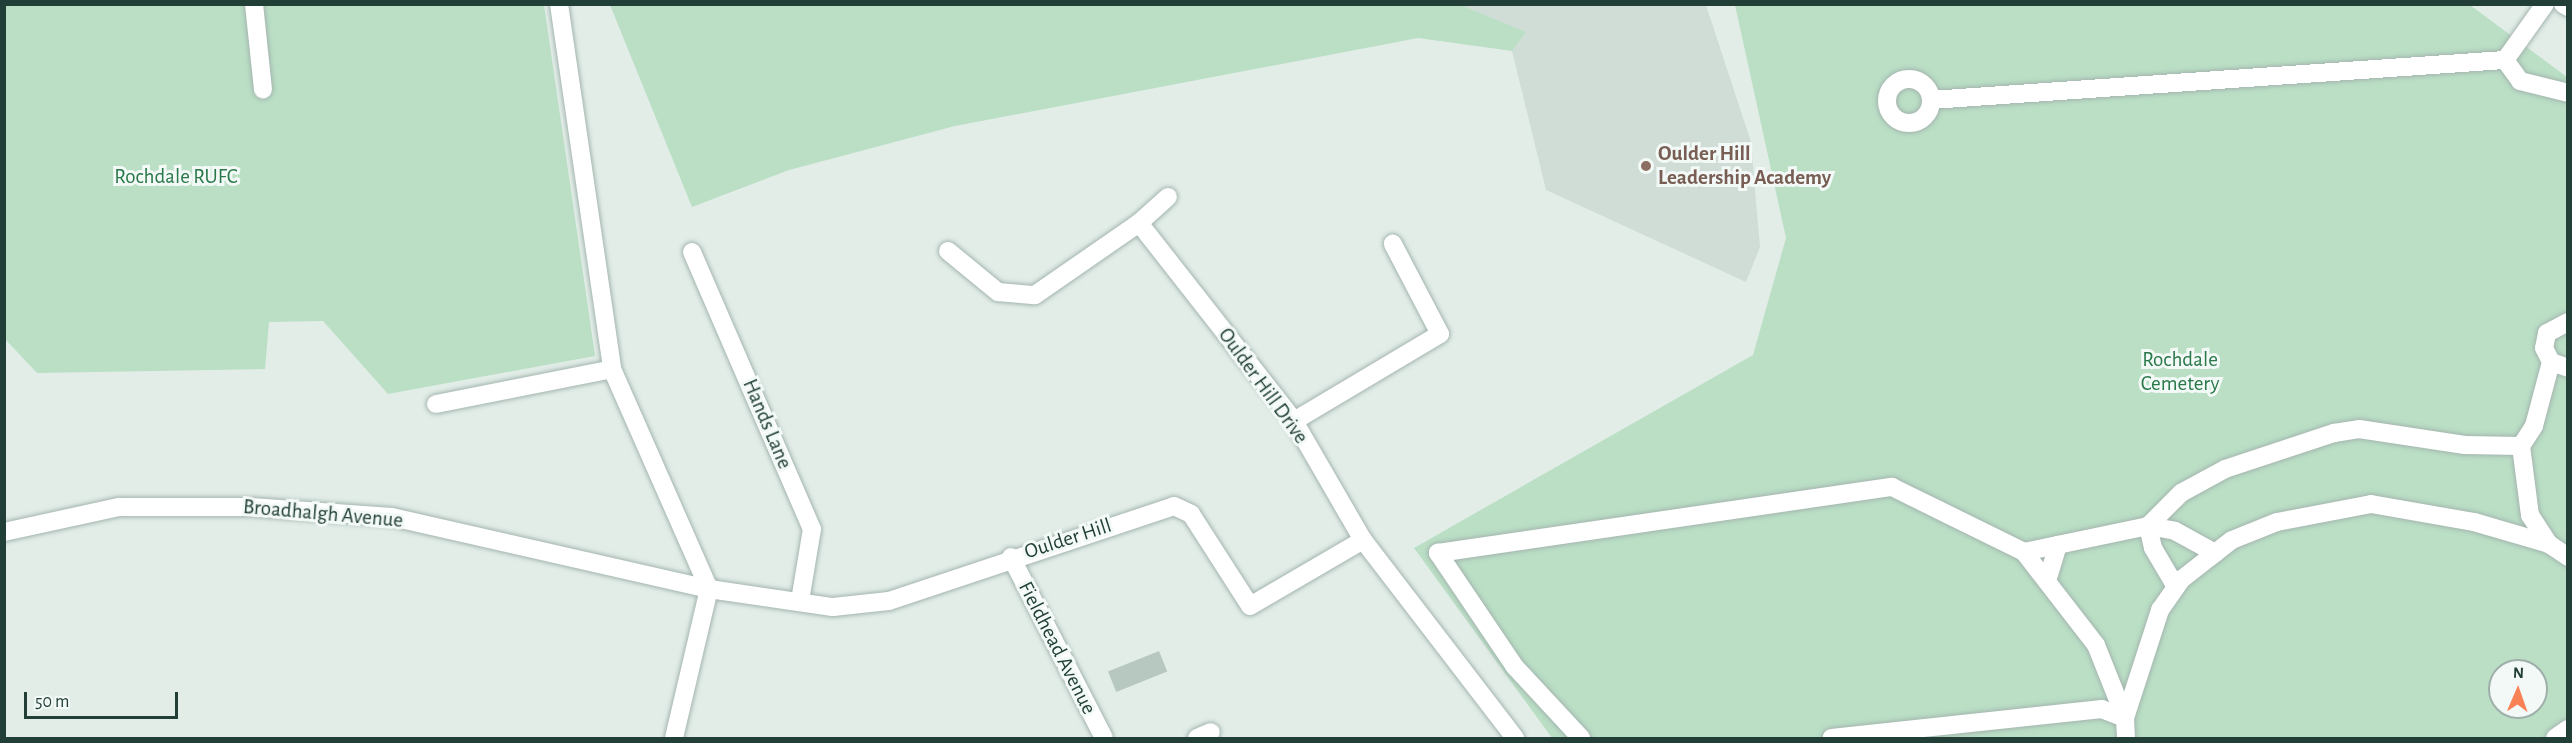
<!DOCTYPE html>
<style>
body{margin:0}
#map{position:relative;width:2572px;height:743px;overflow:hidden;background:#e2ede8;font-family:"Alegreya Sans",sans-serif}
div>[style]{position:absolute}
.built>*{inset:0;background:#d0ddd7}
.green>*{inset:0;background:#badfc5}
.building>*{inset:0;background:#b7c8c1;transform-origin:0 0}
.roads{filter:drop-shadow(0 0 2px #a4b5af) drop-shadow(0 0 2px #a4b5af)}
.minor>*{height:18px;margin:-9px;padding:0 9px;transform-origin:9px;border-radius:9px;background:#fff}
.minor>.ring{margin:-9px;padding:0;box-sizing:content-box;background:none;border:18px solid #fff;border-radius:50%}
.dots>*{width:16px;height:16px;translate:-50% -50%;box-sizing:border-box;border:3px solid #f3f9f6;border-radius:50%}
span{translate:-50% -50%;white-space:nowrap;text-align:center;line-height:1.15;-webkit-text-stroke:6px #f3f9f6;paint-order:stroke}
.education-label{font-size:21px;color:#785e54;font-weight:700}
.left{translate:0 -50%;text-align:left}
.park-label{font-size:21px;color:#297849}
.street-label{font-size:21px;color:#213f37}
.frame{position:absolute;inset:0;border:6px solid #213f37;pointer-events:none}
.north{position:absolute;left:2488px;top:659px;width:60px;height:60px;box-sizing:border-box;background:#f3f9f6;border:2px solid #9fafaa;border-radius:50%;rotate:2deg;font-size:16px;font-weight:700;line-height:24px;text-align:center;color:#213f37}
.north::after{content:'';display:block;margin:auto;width:21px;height:27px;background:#f88155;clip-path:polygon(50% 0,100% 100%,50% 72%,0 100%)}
.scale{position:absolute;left:24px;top:692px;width:154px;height:27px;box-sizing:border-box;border:3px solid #213f37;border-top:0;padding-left:8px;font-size:18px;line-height:21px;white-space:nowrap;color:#213f37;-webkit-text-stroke:4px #f3f9f6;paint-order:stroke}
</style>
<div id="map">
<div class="built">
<i style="clip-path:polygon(1458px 5px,1706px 5px,1751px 142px,1760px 247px,1746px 282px,1546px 190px,1512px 51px,1525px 32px)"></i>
</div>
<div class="green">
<i style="clip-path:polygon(1458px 4px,1526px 32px,1512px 51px,1418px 38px,955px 126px,789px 170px,692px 207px,610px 5px)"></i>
<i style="clip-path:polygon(5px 5px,544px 5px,595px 356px,388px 394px,323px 321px,269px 322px,265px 369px,37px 373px,5px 339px)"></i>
<i style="clip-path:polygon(evenodd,1735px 5px,2470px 5px,2567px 77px,2567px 738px,1552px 738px,1414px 548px,1753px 355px,1786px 238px,1735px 5px,2500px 671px,2536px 671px,2536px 707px,2500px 707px,2500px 671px)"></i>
</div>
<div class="building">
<i style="left:1159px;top:651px;width:22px;height:55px;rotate:68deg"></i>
</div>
<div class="roads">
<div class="minor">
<i style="left:254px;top:4px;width:86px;rotate:84deg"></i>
<i style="left:559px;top:4px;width:369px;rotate:81.7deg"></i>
<i style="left:612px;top:369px;width:240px;rotate:66.2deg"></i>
<i style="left:2545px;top:4px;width:69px;rotate:125.5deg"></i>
<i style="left:2505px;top:60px;width:26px;rotate:54deg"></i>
<i style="left:2520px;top:81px;width:49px;rotate:14deg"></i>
<i style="left:2563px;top:4px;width:6px;rotate:31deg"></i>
<i class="ring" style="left:1887px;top:79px;width:26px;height:26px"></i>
<i style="left:1931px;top:100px;width:575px;rotate:-3.99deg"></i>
<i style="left:1139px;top:223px;width:39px;rotate:-42deg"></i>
<i style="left:948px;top:251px;width:65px;rotate:39.4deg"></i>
<i style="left:998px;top:292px;width:37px;rotate:5deg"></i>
<i style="left:1035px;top:295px;width:126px;rotate:-34.7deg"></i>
<i style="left:1139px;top:223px;width:251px;rotate:51.9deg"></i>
<i style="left:1294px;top:421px;width:138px;rotate:59.9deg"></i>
<i style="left:1363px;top:540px;width:250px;rotate:52.5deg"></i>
<i style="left:692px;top:252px;width:302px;rotate:66.6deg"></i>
<i style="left:812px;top:529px;width:73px;rotate:99.5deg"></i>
<i style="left:2568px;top:322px;width:24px;rotate:152deg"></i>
<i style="left:2547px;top:333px;width:15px;rotate:101deg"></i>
<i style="left:2544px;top:348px;width:16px;rotate:63deg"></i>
<i style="left:2551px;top:362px;width:18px;rotate:19deg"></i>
<i style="left:2551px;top:362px;width:66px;rotate:104.9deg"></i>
<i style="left:2534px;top:426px;width:24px;rotate:123deg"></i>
<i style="left:2521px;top:446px;width:70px;rotate:82.6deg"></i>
<i style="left:2530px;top:515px;width:35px;rotate:57deg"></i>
<i style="left:2549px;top:544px;width:23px;rotate:34deg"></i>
<i style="left:436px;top:404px;width:179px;rotate:-11.2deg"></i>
<i style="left:1294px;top:421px;width:170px;rotate:-30.8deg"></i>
<i style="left:1440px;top:334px;width:102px;rotate:-117.6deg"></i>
<i style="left:4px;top:532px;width:118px;rotate:-12.3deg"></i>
<i style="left:119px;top:507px;width:132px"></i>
<i style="left:251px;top:507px;width:141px;rotate:4.1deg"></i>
<i style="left:392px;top:517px;width:325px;rotate:12.8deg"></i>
<i style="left:709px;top:589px;width:125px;rotate:8.3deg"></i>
<i style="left:833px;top:607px;width:56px;rotate:-6.1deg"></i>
<i style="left:889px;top:601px;width:300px;rotate:-18.4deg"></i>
<i style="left:1174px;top:506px;width:19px;rotate:25deg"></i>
<i style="left:1191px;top:514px;width:109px;rotate:57.3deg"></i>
<i style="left:1250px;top:606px;width:131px;rotate:-30.3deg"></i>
<i style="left:2024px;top:552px;width:127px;rotate:-11.8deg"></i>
<i style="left:2148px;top:526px;width:47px;rotate:-45deg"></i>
<i style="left:2181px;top:493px;width:50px;rotate:-28.6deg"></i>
<i style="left:2225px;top:469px;width:115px;rotate:-18.3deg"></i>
<i style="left:2334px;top:433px;width:25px;rotate:-9deg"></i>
<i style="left:2359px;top:429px;width:107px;rotate:8.6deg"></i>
<i style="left:2465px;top:445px;width:56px;rotate:1deg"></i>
<i style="left:1011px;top:557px;width:203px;rotate:62.8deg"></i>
<i style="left:2047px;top:581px;width:38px;rotate:-73deg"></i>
<i style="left:2176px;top:587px;width:45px;rotate:-120.5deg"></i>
<i style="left:2153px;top:548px;width:23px;rotate:-103deg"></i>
<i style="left:2148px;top:526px;width:27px;rotate:10deg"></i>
<i style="left:2175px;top:531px;width:46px;rotate:28.8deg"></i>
<i style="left:674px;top:738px;width:153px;rotate:-76.8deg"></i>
<i style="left:1197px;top:738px;width:15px;rotate:-23deg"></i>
<i style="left:1581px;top:738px;width:97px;rotate:-132.9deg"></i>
<i style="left:1515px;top:667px;width:138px;rotate:-124deg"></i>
<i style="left:1438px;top:553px;width:459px;rotate:-8.3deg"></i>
<i style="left:1892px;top:487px;width:147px;rotate:26.2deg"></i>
<i style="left:2024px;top:552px;width:118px;rotate:52.3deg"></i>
<i style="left:2096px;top:645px;width:79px;rotate:68.3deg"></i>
<i style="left:2125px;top:718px;width:25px;rotate:-159deg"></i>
<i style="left:2102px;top:709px;width:272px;rotate:173.9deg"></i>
<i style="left:2126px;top:738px;width:20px;rotate:-93deg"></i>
<i style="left:2125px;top:718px;width:114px;rotate:-72deg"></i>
<i style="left:2160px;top:610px;width:38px;rotate:-55deg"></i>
<i style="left:2182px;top:579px;width:63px;rotate:-38deg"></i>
<i style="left:2232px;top:540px;width:48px;rotate:-21.8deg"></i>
<i style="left:2277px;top:522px;width:96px;rotate:-10.8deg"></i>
<i style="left:2371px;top:504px;width:105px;rotate:9.9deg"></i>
<i style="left:2474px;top:522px;width:78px;rotate:16.3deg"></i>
<i style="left:2555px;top:738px;width:16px;rotate:-35deg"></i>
</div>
</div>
<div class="dots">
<i style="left:1646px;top:166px;background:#8d6e63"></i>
</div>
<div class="education-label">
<span class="left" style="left:1658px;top:166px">Oulder Hill<br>Leadership Academy</span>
</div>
<div class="park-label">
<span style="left:176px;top:177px">Rochdale RUFC</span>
<span style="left:2180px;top:372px">Rochdale<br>Cemetery</span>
</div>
<div class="street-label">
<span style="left:1263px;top:386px;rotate:54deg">Oulder Hill Drive</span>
<span style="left:767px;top:424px;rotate:67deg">Hands Lane</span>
<span style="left:323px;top:514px;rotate:5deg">Broadhalgh Avenue</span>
<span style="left:1068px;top:539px;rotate:-18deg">Oulder Hill</span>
<span style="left:1057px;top:648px;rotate:63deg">Fieldhead Avenue</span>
</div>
<div class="frame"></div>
<div class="north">N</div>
<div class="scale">50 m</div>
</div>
